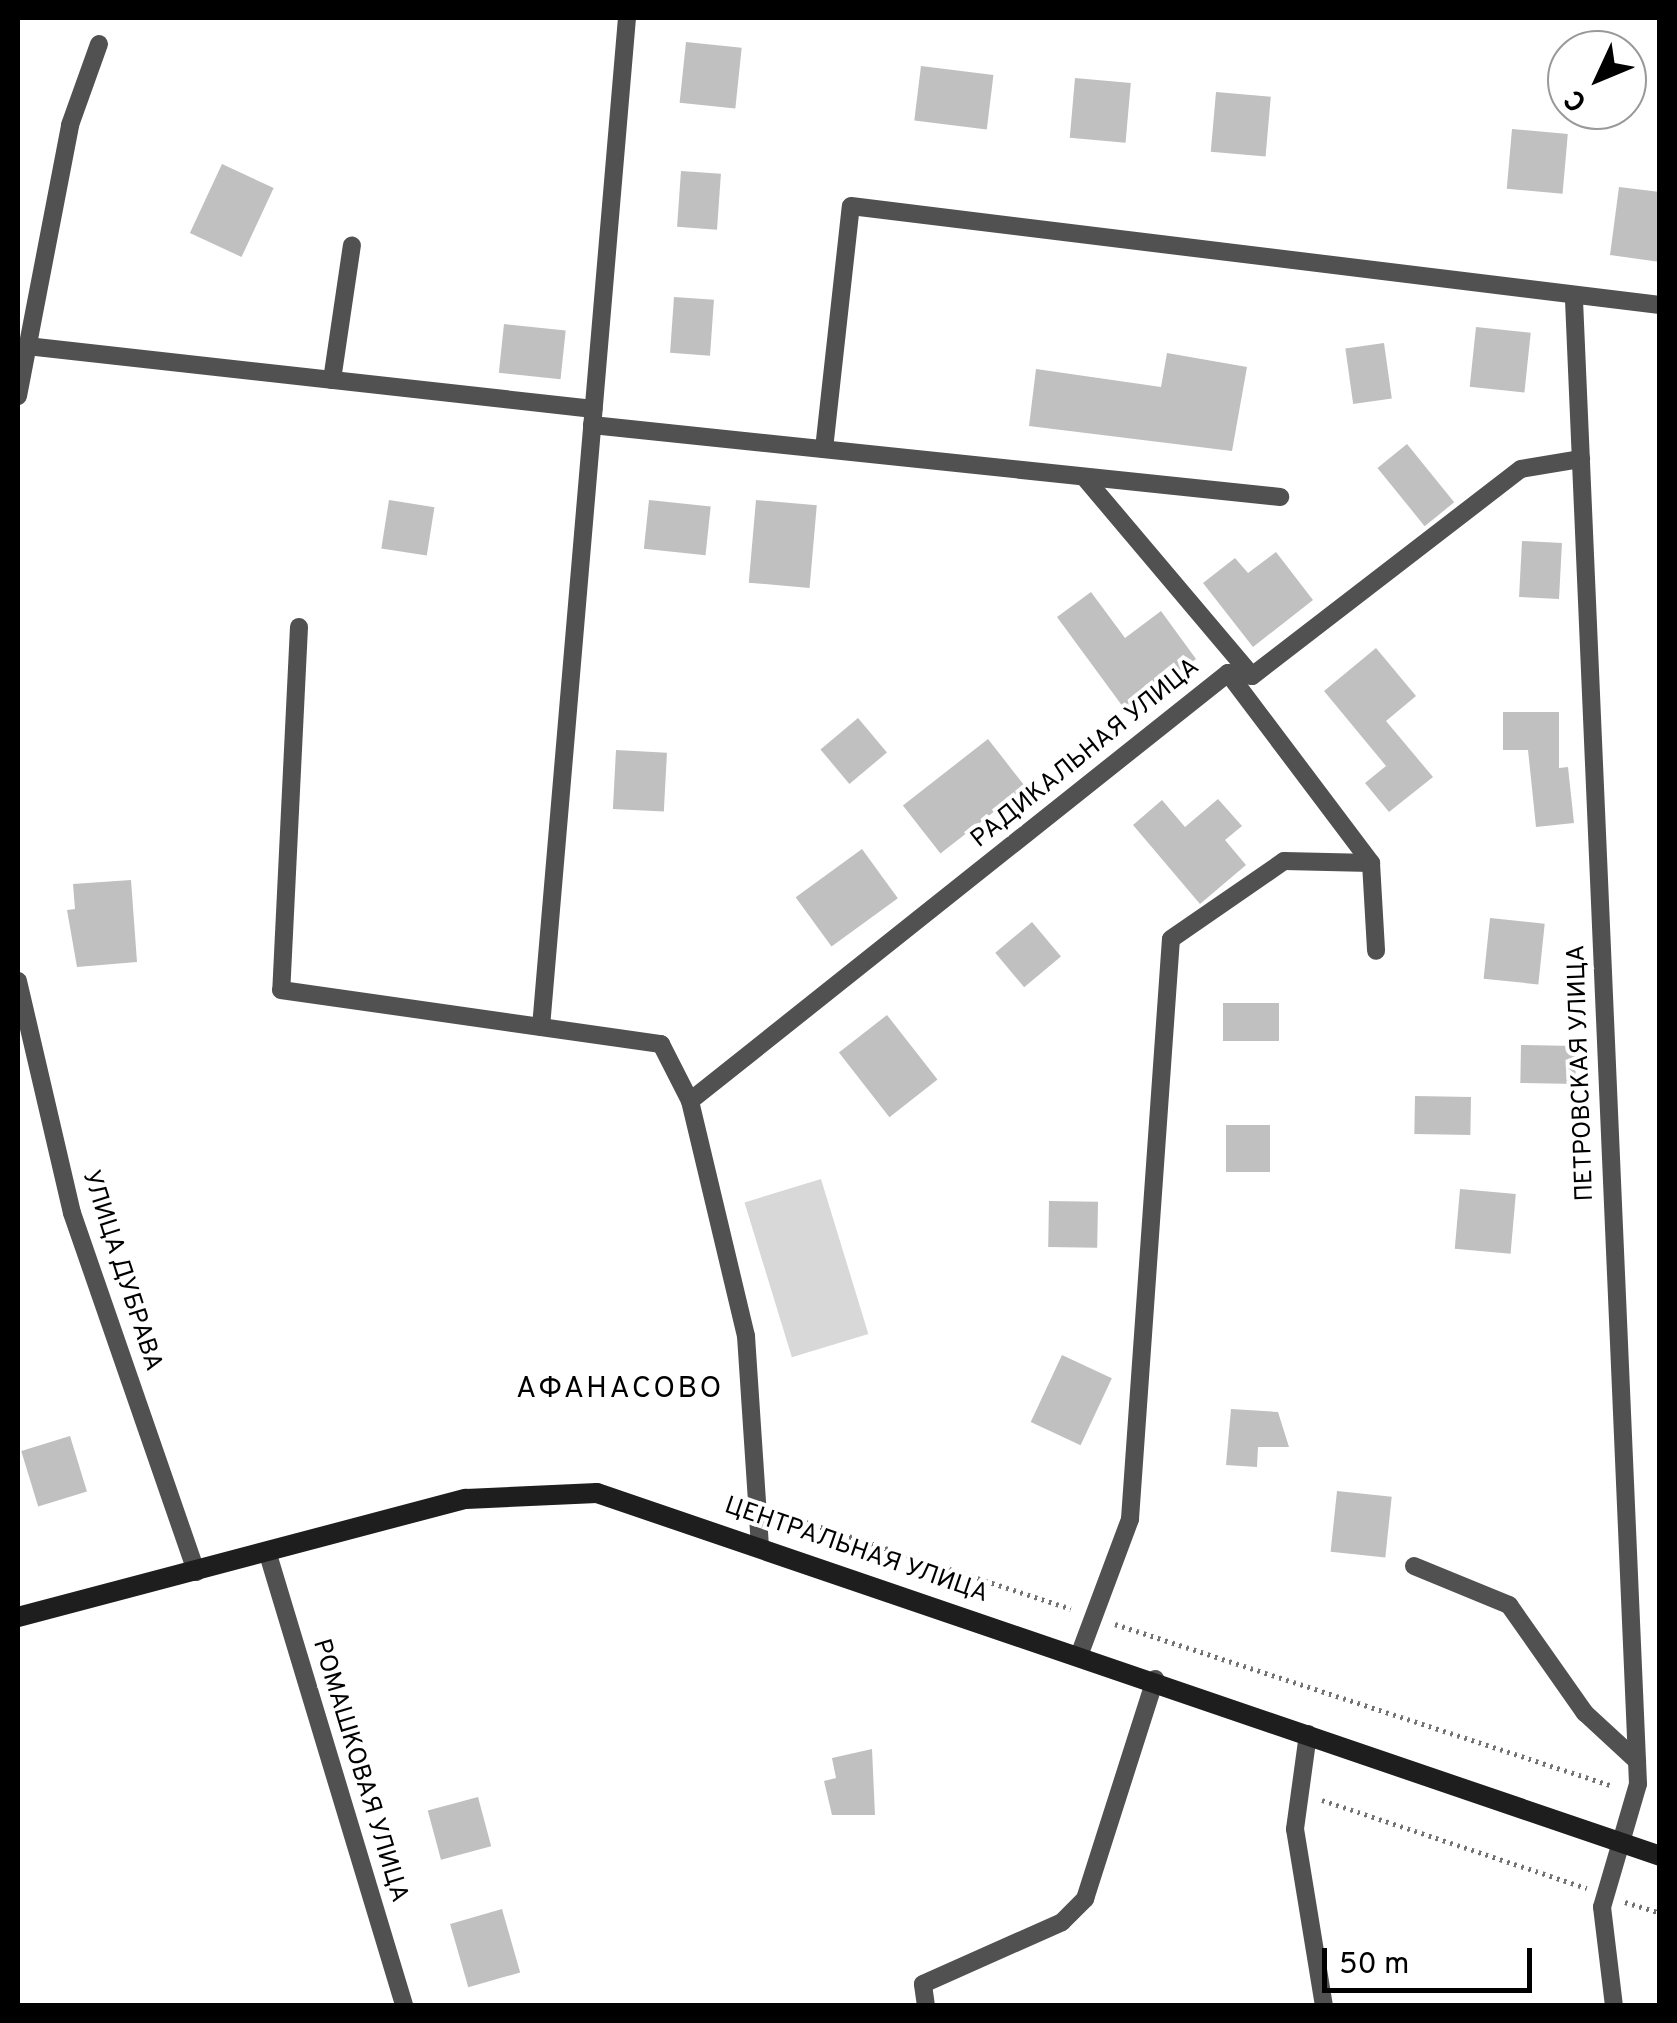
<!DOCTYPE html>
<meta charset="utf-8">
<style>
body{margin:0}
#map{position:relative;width:1677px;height:2023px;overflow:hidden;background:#fff;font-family:Overpass,sans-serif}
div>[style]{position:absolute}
.green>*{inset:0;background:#d8d8d8;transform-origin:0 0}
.building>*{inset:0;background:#c0c0c0;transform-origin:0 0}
.path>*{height:5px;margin-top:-2.5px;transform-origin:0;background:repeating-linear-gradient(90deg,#737373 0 2.5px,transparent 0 7.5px)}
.lane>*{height:18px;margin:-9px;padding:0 9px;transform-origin:9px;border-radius:9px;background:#515151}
.secondary>*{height:20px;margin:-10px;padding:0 10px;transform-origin:10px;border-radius:10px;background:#1e1e1e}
span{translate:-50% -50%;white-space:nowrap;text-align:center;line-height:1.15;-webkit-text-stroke:8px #fff;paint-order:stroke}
.street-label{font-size:25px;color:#000}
.quarter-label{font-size:30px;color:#000;letter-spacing:2.5px}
.frame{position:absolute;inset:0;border:20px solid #000;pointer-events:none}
.north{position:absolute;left:1547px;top:30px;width:100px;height:100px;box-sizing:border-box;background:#fff;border:2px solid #999;border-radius:50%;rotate:226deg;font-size:28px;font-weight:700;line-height:40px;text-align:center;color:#000}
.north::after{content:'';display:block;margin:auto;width:35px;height:45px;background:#000;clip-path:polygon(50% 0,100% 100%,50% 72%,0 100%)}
.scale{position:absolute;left:1322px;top:1948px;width:210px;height:45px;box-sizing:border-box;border:5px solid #000;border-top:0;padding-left:12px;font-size:30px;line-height:35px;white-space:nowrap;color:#000;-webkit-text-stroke:8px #fff;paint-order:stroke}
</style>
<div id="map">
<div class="green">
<i style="left:821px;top:1179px;width:162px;height:80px;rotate:73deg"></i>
</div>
<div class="building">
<i style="left:686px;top:42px;width:56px;height:61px;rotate:6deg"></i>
<i style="left:921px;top:66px;width:73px;height:55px;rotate:7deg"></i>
<i style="left:1075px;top:78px;width:56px;height:60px;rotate:5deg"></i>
<i style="left:1216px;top:92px;width:55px;height:60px;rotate:5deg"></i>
<i style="left:1512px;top:129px;width:56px;height:60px;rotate:5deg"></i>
<i style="left:222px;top:164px;width:57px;height:76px;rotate:25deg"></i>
<i style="left:681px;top:171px;width:40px;height:56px;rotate:4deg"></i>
<i style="clip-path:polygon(1619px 187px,1660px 192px,1660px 262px,1610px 255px)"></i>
<i style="left:674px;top:297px;width:40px;height:56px;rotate:4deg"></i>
<i style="left:504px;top:324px;width:62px;height:49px;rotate:6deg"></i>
<i style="left:1476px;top:327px;width:55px;height:60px;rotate:6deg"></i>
<i style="left:1384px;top:343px;width:56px;height:39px;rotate:82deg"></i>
<i style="clip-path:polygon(1167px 353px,1247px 367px,1232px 451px,1029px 426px,1036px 369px,1161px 387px)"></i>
<i style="left:1407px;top:444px;width:75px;height:38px;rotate:51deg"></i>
<i style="left:389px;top:500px;width:46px;height:49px;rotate:9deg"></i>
<i style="left:649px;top:500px;width:62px;height:49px;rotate:6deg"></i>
<i style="left:756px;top:500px;width:61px;height:83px;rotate:5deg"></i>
<i style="left:1522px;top:541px;width:40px;height:56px;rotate:3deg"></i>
<i style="clip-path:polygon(1276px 552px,1313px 600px,1253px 647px,1203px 583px,1235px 558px,1248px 573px)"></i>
<i style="clip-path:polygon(1091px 592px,1125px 638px,1161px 611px,1196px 659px,1126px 711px,1057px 617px)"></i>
<i style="clip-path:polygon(1376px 648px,1416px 696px,1386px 721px,1433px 777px,1389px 812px,1365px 783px,1386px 766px,1324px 691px)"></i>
<i style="clip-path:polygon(1503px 712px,1559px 712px,1559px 768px,1568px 767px,1574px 823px,1536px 827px,1528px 750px,1503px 750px)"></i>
<i style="left:858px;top:718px;width:45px;height:49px;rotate:50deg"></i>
<i style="left:988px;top:739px;width:61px;height:108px;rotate:52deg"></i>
<i style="left:616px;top:750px;width:51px;height:59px;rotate:3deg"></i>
<i style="clip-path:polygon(1218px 799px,1242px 826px,1225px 840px,1246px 865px,1200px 904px,1133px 825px,1162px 800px,1185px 827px)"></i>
<i style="left:862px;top:849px;width:61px;height:82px;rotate:54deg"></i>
<i style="clip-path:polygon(131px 880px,137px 962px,77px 967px,67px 910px,75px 909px,73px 884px)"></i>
<i style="left:1490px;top:918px;width:55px;height:61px;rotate:6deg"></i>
<i style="left:1032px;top:922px;width:45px;height:48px;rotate:50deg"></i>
<i style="left:1223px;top:1003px;width:56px;height:38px"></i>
<i style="left:887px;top:1015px;width:82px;height:61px;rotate:52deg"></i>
<i style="left:1521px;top:1045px;width:55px;height:38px;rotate:1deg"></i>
<i style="left:1415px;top:1096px;width:56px;height:38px;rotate:1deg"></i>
<i style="left:1226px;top:1125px;width:44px;height:47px"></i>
<i style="left:1460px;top:1189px;width:56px;height:60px;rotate:5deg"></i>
<i style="left:1049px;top:1201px;width:49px;height:46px;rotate:1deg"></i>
<i style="left:1062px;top:1355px;width:55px;height:74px;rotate:25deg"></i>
<i style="clip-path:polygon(1231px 1409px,1278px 1412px,1289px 1447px,1258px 1447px,1257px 1467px,1226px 1465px)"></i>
<i style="left:70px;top:1436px;width:58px;height:51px;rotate:73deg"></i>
<i style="left:1337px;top:1491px;width:55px;height:61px;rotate:6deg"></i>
<i style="clip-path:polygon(872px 1749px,875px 1815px,832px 1815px,824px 1781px,836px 1778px,832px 1758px)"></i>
<i style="left:478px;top:1797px;width:51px;height:52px;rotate:75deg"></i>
<i style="left:502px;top:1909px;width:66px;height:54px;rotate:74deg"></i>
</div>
<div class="path">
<i style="left:778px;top:1513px;width:308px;rotate:18.1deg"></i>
<i style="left:1115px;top:1624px;width:524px;rotate:18.02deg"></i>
<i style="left:1322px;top:1800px;width:279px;rotate:18.4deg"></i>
<i style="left:1625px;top:1902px;width:37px;rotate:17deg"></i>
</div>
<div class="lane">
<i style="left:1574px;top:300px;width:1485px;rotate:87.53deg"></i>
<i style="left:1638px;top:1784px;width:128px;rotate:106.3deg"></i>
<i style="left:1602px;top:1907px;width:100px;rotate:83.1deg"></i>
<i style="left:27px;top:346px;width:570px;rotate:6.34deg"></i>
<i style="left:332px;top:380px;width:136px;rotate:-81.6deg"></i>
<i style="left:18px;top:396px;width:276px;rotate:-79.1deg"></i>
<i style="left:70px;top:125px;width:86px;rotate:-70.3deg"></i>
<i style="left:592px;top:425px;width:692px;rotate:5.97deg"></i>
<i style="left:824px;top:449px;width:244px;rotate:-83.7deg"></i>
<i style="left:851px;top:206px;width:815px;rotate:6.98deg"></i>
<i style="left:1084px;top:477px;width:260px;rotate:49.8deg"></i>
<i style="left:299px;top:627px;width:363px;rotate:92.8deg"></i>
<i style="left:281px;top:990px;width:384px;rotate:8.1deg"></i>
<i style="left:661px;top:1044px;width:64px;rotate:63deg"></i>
<i style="left:690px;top:1101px;width:242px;rotate:76.6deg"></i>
<i style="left:746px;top:1336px;width:209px;rotate:86.2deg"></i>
<i style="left:1228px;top:673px;width:238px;rotate:53deg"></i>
<i style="left:18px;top:981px;width:238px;rotate:76.9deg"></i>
<i style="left:72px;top:1213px;width:380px;rotate:70.9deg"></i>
<i style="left:541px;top:1027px;width:1013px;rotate:-85.13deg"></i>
<i style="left:690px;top:1101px;width:687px;rotate:-38.5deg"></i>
<i style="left:1228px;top:673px;width:24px;rotate:7deg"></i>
<i style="left:1252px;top:676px;width:339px;rotate:-37.6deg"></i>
<i style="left:1521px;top:469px;width:61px;rotate:-9.5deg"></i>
<i style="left:267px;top:1551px;width:475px;rotate:73.2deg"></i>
<i style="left:1414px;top:1566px;width:103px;rotate:22.3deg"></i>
<i style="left:1509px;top:1605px;width:132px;rotate:54.9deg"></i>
<i style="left:1585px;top:1713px;width:71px;rotate:42.7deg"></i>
<i style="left:1080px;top:1653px;width:143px;rotate:-69.5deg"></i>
<i style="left:1130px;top:1519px;width:581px;rotate:-85.96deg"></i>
<i style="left:1171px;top:939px;width:137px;rotate:-34.6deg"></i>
<i style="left:1284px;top:861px;width:87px;rotate:1.3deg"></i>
<i style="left:1371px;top:863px;width:88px;rotate:86.7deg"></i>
<i style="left:1308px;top:1734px;width:96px;rotate:97.8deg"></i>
<i style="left:1295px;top:1829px;width:179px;rotate:80.7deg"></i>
<i style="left:926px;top:2006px;width:22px;rotate:-98deg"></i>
<i style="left:923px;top:1984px;width:152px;rotate:-24deg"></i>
<i style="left:1062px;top:1922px;width:33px;rotate:-45deg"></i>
<i style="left:1085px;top:1899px;width:231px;rotate:-72.3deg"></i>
</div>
<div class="secondary">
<i style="left:18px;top:1617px;width:463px;rotate:-14.8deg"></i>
<i style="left:466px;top:1499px;width:131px;rotate:-2.6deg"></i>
<i style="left:597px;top:1493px;width:1123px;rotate:18.85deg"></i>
</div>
<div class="street-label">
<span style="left:1086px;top:754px;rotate:-39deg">РАДИКАЛЬНАЯ УЛИЦА</span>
<span style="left:1582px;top:1073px;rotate:-92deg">ПЕТРОВСКАЯ УЛИЦА</span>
<span style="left:121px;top:1271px;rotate:72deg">УЛИЦА ДУБРАВА</span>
<span style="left:856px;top:1551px;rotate:19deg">ЦЕНТРАЛЬНАЯ УЛИЦА</span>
<span style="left:359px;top:1771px;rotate:73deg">РОМАШКОВАЯ УЛИЦА</span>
</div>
<div class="quarter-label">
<span style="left:620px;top:1390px">АФАНАСОВО</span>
</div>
<div class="frame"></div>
<div class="north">С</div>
<div class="scale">50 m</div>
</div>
